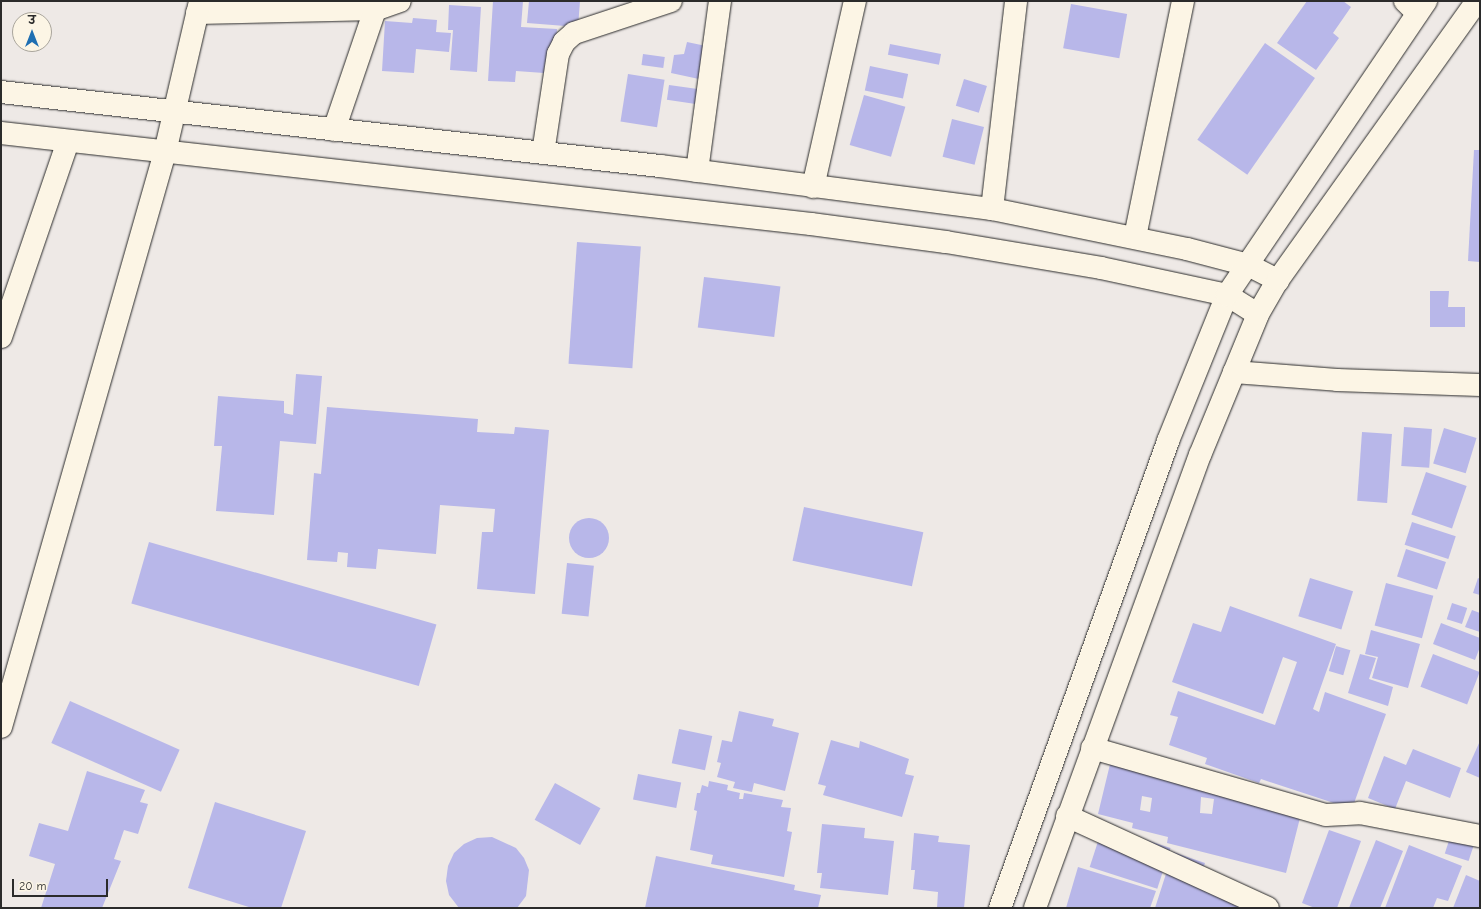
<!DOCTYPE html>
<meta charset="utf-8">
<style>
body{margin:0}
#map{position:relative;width:1481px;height:909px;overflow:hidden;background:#eee9e6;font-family:"Comic Neue","Playpen Sans Deva",sans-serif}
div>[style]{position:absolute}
.building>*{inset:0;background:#b8b7e9;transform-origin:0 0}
.round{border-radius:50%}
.roads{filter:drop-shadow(0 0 1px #2b2b2b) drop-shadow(0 0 1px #2b2b2b)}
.street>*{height:22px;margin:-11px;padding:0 11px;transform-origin:11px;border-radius:11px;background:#fcf5e5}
.secondary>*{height:22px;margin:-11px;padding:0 11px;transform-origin:11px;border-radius:11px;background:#fcf5e5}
span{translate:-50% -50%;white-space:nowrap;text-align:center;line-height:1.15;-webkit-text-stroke:3px #fcf5e5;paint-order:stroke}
.frame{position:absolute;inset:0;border:2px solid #2b2b2b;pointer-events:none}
.north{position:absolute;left:12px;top:12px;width:40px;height:40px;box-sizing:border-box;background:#fcf5e5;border:1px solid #a8a49b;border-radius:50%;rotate:0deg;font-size:11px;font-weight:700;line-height:16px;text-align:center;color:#2b2b2b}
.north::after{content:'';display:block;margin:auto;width:14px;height:18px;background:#1f6fb2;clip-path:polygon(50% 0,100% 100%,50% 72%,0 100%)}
.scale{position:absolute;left:12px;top:879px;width:96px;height:18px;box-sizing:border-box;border:2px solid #2b2b2b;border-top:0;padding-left:5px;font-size:12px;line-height:14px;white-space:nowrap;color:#2b2b2b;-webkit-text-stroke:3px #fcf5e5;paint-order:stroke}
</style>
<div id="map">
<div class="building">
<i style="clip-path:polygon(493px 1px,523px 1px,521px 27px,557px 29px,555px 63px,545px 62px,544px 73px,516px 71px,515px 82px,488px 81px)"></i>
<i style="clip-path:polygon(529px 1px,580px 1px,578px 27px,527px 23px)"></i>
<i style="clip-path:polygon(1307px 1px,1343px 1px,1351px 7px,1333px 33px,1339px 38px,1316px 70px,1277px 43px)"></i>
<i style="left:1071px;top:4px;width:57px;height:45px;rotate:10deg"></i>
<i style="clip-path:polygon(449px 5px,481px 7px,477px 72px,450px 70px,453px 30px,448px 30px)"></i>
<i style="clip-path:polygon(413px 18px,437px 20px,436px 32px,451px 33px,449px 52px,416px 49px,414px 73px,382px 71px,385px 21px,412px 23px)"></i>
<i style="clip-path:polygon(687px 42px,706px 46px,699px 79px,671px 73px,674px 55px,684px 54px)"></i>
<i style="left:1265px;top:43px;width:61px;height:118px;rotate:35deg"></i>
<i style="left:890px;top:44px;width:52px;height:11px;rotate:11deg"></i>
<i style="left:643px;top:54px;width:22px;height:11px;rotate:8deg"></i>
<i style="left:870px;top:66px;width:39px;height:25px;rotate:12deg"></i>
<i style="left:628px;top:74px;width:37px;height:48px;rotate:9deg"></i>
<i style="left:964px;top:79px;width:24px;height:28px;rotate:17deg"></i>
<i style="left:669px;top:85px;width:29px;height:15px;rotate:8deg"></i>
<i style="left:864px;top:95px;width:43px;height:52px;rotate:16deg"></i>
<i style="left:952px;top:119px;width:33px;height:39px;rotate:14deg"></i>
<i style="clip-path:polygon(1474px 150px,1480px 150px,1480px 262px,1468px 261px)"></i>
<i style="left:577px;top:242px;width:64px;height:122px;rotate:4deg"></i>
<i style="left:704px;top:277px;width:77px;height:51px;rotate:7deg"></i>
<i style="clip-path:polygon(1430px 291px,1449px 291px,1448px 307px,1465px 307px,1465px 327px,1430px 327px)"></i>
<i style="clip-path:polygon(296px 374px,322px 376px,316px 444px,280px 441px,274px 515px,216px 511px,222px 446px,214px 446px,218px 396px,284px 401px,284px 413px,293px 415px)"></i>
<i style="clip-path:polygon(327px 407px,478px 419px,477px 432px,514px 434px,515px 427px,549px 430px,535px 594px,477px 589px,482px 532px,493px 532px,495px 509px,440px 505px,436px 554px,378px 549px,376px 569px,347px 567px,348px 553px,338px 552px,337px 562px,307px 560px,314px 473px,321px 474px)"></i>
<i style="left:1404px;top:427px;width:28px;height:39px;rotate:4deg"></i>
<i style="left:1444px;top:428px;width:34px;height:37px;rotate:17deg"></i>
<i style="left:1362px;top:432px;width:30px;height:69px;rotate:4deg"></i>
<i style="left:1426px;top:472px;width:43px;height:45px;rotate:19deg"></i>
<i style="left:804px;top:507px;width:122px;height:55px;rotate:12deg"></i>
<i class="round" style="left:569px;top:518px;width:40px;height:40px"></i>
<i style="left:1412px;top:522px;width:46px;height:24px;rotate:18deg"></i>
<i style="left:149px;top:542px;width:299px;height:64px;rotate:16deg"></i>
<i style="left:1406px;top:549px;width:42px;height:29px;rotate:18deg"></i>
<i style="left:567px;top:563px;width:27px;height:51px;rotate:6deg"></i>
<i style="left:1310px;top:578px;width:45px;height:40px;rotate:17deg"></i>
<i style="clip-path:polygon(1478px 578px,1480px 579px,1480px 595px,1473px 593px)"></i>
<i style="left:1386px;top:583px;width:49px;height:44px;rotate:15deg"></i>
<i style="left:1452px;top:603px;width:16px;height:17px;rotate:18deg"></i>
<i style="clip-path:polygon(1230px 606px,1336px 644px,1313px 709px,1319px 712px,1325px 692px,1386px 714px,1352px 809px,1261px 779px,1259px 783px,1205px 764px,1207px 758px,1169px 745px,1178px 717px,1170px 715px,1178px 691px,1275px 725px,1297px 662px,1283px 657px,1263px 714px,1172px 682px,1193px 623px,1221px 632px)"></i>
<i style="clip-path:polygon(1472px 610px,1480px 613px,1480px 632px,1465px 627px)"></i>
<i style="clip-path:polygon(1441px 623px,1480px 638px,1480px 647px,1475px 660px,1433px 644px)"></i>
<i style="clip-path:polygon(1371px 630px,1420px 644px,1408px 688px,1372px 678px,1378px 657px,1365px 654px)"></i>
<i style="left:1336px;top:646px;width:15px;height:26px;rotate:16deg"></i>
<i style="clip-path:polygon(1360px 654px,1376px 658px,1369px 679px,1393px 687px,1388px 706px,1348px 693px)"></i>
<i style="left:1433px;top:654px;width:50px;height:35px;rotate:21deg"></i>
<i style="left:70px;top:701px;width:120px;height:46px;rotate:24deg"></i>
<i style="clip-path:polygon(739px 711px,774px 719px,772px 726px,799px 733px,785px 791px,754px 783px,752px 792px,733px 788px,735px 782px,717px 777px,721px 763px,717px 762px,722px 740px,732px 742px)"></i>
<i style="left:679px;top:729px;width:34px;height:35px;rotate:12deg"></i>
<i style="clip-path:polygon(831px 740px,859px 748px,860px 741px,909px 759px,905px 774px,914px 776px,902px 817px,823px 795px,826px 786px,818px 784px)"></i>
<i style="clip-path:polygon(1480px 741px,1480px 778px,1466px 772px)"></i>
<i style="clip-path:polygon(1413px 749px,1461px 768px,1450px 798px,1406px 781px,1395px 809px,1368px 798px,1384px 756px,1406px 765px)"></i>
<i style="clip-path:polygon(evenodd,1112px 756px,1154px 756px,1203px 768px,1200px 782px,1301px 814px,1286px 873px,1167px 843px,1168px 837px,1132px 828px,1133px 823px,1098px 814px,1112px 756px,1142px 796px,1152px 798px,1150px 812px,1140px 810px,1142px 796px,1112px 756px,1201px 797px,1214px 799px,1212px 814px,1200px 813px,1201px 797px)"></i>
<i style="clip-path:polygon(87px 771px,145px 790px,140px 802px,148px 804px,138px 834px,124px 830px,114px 859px,121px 861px,102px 908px,41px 908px,55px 864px,29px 856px,39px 823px,68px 831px)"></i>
<i style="left:638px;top:774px;width:44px;height:26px;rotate:11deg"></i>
<i style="clip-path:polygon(709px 781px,728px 785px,727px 790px,740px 793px,739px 799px,743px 799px,744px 793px,783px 800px,781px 807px,791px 808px,787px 831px,792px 832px,784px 877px,711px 864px,713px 855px,690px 850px,697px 811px,694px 810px,697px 793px,700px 793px,702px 785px,708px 787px)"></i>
<i style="left:555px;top:783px;width:52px;height:42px;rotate:29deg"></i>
<i style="clip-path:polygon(215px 802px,306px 831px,281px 908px,252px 908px,188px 888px)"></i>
<i style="left:1455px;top:822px;width:25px;height:33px;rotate:18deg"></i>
<i style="clip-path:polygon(822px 824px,865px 828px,864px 838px,894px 841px,888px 895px,820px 888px,822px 873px,817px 873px)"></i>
<i style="left:1103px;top:826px;width:71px;height:43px;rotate:18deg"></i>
<i style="clip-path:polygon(1329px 830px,1361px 841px,1337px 908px,1315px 908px,1302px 903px)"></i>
<i style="clip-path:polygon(914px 833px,939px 836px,938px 842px,970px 845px,964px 908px,937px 908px,938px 892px,913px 889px,915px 870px,911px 870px)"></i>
<i style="clip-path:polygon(492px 837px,516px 848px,524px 858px,529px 870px,526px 896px,517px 908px,459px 908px,449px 895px,446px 881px,448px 866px,454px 853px,464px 844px,477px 838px)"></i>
<i style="clip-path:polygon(1376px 840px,1403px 851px,1380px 908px,1349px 908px)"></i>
<i style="clip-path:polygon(1409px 845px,1462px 866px,1448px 901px,1437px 898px,1433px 908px,1385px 908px)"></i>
<i style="clip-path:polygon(1173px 852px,1205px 863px,1200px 878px,1269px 908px,1155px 908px)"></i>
<i style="clip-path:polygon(656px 856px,795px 885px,794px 890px,821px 895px,818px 908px,645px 908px)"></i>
<i style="clip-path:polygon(1078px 867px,1156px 891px,1150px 908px,1066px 908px)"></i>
<i style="clip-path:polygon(1466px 875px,1480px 881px,1480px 908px,1453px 908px)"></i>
</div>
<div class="roads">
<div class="street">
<i style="left:1405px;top:1px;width:17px;rotate:45deg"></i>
<i style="left:197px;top:13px;width:180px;rotate:-1.3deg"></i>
<i style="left:377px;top:9px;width:24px;rotate:-19deg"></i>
<i style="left:334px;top:130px;width:136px;rotate:-71.2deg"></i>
<i style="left:543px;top:153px;width:100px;rotate:-81.4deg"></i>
<i style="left:558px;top:54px;width:13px;rotate:-63deg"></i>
<i style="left:564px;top:42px;width:13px;rotate:-42deg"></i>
<i style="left:574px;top:33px;width:102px;rotate:-18.3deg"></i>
<i style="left:697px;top:171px;width:172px;rotate:-82.3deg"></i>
<i style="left:813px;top:187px;width:191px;rotate:-77.3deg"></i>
<i style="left:992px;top:209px;width:209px;rotate:-83.4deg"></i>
<i style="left:1135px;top:237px;width:241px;rotate:-78.5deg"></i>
<i style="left:1px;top:337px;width:207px;rotate:-71.1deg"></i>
<i style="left:1234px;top:372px;width:103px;rotate:4.4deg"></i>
<i style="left:1337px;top:380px;width:143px;rotate:2deg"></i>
<i style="left:1px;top:727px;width:598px;rotate:-74.08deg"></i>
<i style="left:165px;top:152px;width:155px;rotate:-76.9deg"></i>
<i style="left:1092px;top:748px;width:243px;rotate:16deg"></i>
<i style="left:1326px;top:815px;width:34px;rotate:-3deg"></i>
<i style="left:1360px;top:813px;width:122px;rotate:10.9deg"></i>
<i style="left:1067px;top:816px;width:221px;rotate:24.6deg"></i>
</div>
<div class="secondary">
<i style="left:1px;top:92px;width:663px;rotate:6.41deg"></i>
<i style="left:660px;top:166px;width:335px;rotate:7.4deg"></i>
<i style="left:992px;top:209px;width:199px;rotate:11.6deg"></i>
<i style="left:1187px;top:249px;width:63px;rotate:14.7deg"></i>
<i style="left:1248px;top:265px;width:34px;rotate:27deg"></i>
<i style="left:1px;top:133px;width:815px;rotate:6.41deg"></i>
<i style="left:811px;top:224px;width:136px;rotate:7.6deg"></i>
<i style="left:946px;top:242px;width:157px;rotate:9.5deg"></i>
<i style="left:1101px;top:268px;width:129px;rotate:12.1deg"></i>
<i style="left:1227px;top:295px;width:36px;rotate:32deg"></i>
<i style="left:1000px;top:908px;width:496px;rotate:-70.2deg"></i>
<i style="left:1168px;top:441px;width:157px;rotate:-68deg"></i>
<i style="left:1227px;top:295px;width:355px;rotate:-55.9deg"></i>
<i style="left:1035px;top:908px;width:482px;rotate:-70deg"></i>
<i style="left:1200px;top:455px;width:152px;rotate:-67.6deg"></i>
<i style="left:1258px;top:314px;width:39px;rotate:-60deg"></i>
<i style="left:1278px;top:280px;width:343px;rotate:-54.5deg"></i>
</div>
</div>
<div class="frame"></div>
<div class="north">उ</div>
<div class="scale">20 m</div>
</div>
